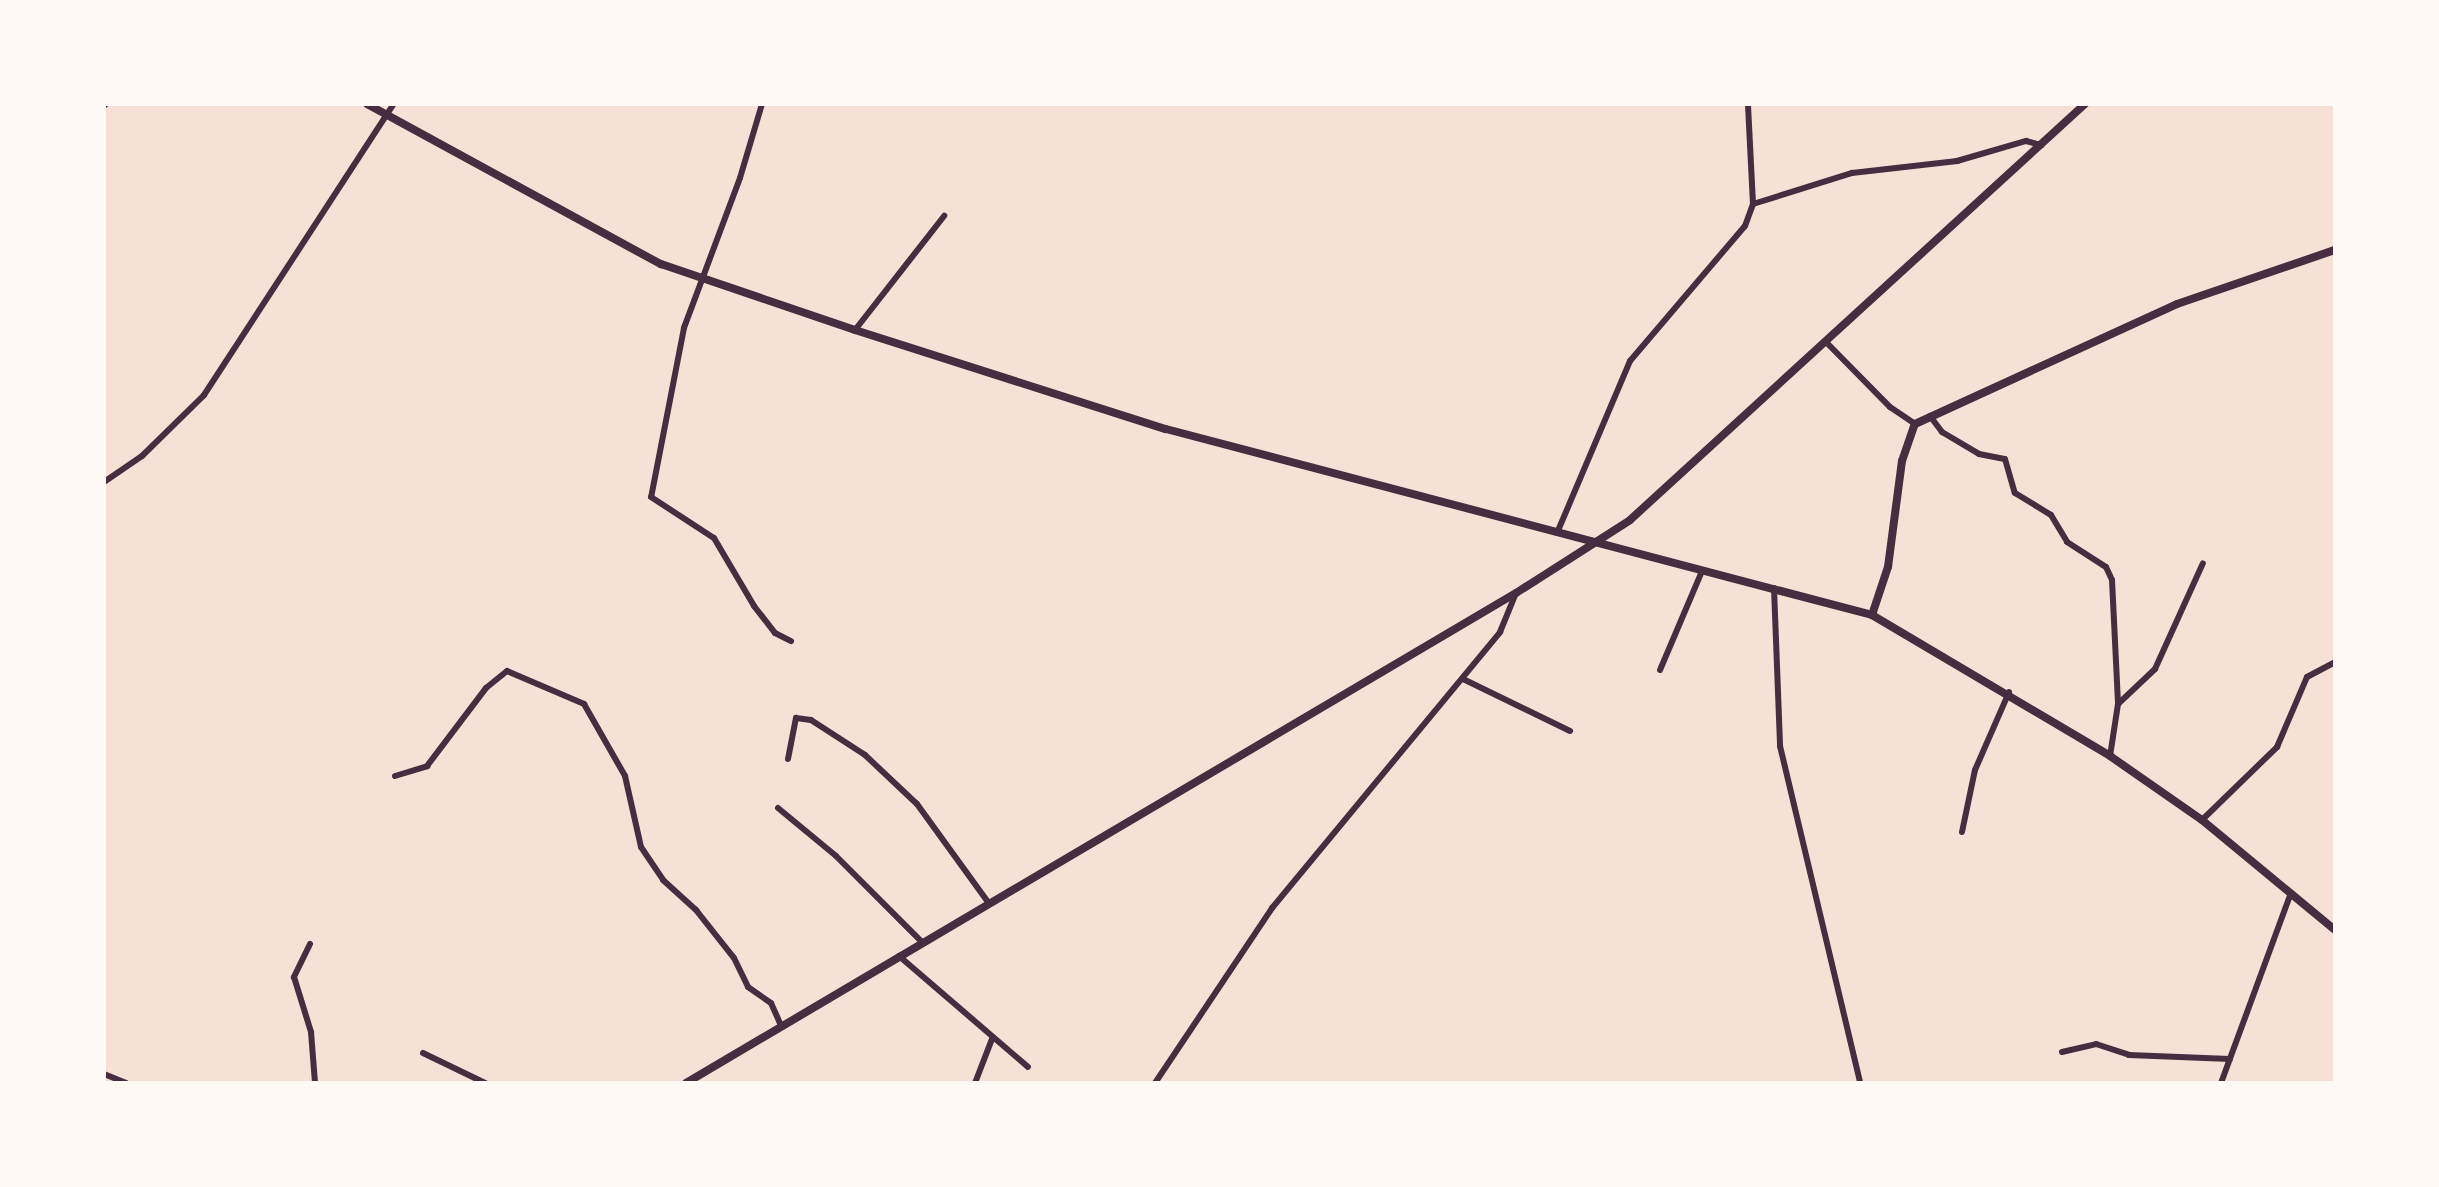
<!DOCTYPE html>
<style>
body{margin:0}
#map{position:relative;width:2439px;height:1187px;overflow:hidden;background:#f7e1d7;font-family:"Varela Round",sans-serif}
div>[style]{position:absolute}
.minor>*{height:6px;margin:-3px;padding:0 3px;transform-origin:3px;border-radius:3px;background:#4a2c40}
.tertiary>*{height:8px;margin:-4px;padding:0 4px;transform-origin:4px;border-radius:4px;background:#4a2c40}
span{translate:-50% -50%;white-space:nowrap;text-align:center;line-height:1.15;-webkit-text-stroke:6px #fffaf5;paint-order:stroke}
.frame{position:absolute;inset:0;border:106px solid #fffaf5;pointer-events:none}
</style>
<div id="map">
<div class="minor">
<i style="left:762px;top:104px;width:77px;rotate:106.6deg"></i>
<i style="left:740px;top:178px;width:160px;rotate:110.5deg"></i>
<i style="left:684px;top:328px;width:172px;rotate:101deg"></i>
<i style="left:651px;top:497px;width:75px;rotate:33.1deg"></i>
<i style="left:714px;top:538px;width:79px;rotate:59.5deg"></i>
<i style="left:754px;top:606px;width:34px;rotate:52deg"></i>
<i style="left:775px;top:633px;width:18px;rotate:27deg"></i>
<i style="left:104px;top:106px;width:3px;rotate:-45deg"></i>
<i style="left:1753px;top:204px;width:104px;rotate:-17.4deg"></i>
<i style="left:1852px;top:173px;width:106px;rotate:-6.5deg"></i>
<i style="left:1957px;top:161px;width:72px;rotate:-16.2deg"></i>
<i style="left:2026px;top:141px;width:16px;rotate:15deg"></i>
<i style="left:855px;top:330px;width:145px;rotate:-52deg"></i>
<i style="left:1827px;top:343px;width:90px;rotate:45.5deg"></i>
<i style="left:1890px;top:407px;width:30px;rotate:34deg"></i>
<i style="left:1930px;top:416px;width:20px;rotate:53deg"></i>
<i style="left:1942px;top:432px;width:43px;rotate:30.7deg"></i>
<i style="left:1979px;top:454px;width:26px;rotate:11deg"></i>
<i style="left:2005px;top:459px;width:35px;rotate:74deg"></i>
<i style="left:2015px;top:493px;width:42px;rotate:31.4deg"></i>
<i style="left:2051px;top:515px;width:31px;rotate:59deg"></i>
<i style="left:2067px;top:542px;width:46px;rotate:32.7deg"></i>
<i style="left:2106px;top:567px;width:14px;rotate:65deg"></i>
<i style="left:2112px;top:580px;width:124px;rotate:87.2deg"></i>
<i style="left:2118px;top:704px;width:53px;rotate:98.7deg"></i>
<i style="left:104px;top:482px;width:46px;rotate:-34.4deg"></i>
<i style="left:142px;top:456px;width:87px;rotate:-44.5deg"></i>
<i style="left:204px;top:395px;width:348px;rotate:-56.9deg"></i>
<i style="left:1557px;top:533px;width:187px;rotate:-67deg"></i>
<i style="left:1630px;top:361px;width:177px;rotate:-49.6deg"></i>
<i style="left:1745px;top:226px;width:23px;rotate:-70deg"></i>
<i style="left:1753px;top:204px;width:100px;rotate:-92.9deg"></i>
<i style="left:1774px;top:588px;width:158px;rotate:87.8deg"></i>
<i style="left:1780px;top:746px;width:346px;rotate:76.6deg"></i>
<i style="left:1660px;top:670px;width:108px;rotate:-67deg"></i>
<i style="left:1463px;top:679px;width:119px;rotate:25.9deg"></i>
<i style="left:2118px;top:704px;width:51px;rotate:-43.4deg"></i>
<i style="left:2155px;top:669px;width:116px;rotate:-65.6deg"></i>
<i style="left:788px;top:759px;width:42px;rotate:-79deg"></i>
<i style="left:796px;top:718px;width:15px;rotate:8deg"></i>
<i style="left:811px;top:720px;width:64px;rotate:32.9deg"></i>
<i style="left:865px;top:755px;width:71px;rotate:43.3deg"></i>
<i style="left:917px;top:804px;width:121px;rotate:54.1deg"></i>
<i style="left:395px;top:776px;width:34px;rotate:-17deg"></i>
<i style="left:427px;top:766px;width:98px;rotate:-52.9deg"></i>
<i style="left:486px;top:688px;width:27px;rotate:-39deg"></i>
<i style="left:507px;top:671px;width:84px;rotate:23.2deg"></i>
<i style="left:584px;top:704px;width:83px;rotate:60.3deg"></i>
<i style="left:625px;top:776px;width:73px;rotate:77.3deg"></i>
<i style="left:641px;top:847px;width:40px;rotate:56deg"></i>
<i style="left:663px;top:880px;width:45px;rotate:42.3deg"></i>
<i style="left:696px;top:910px;width:61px;rotate:51.6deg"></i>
<i style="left:734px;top:958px;width:32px;rotate:64deg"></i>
<i style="left:748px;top:987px;width:28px;rotate:35deg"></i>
<i style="left:771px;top:1003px;width:24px;rotate:66deg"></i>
<i style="left:778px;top:808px;width:75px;rotate:39.6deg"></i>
<i style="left:836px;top:856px;width:122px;rotate:45deg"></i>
<i style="left:2202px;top:820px;width:105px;rotate:-44.2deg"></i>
<i style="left:2277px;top:747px;width:76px;rotate:-66.8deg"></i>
<i style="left:2307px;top:677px;width:32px;rotate:-28deg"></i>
<i style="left:1962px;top:832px;width:63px;rotate:-78.2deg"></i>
<i style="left:1975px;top:770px;width:85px;rotate:-66.4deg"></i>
<i style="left:310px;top:944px;width:37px;rotate:116deg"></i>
<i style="left:294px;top:977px;width:58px;rotate:72.8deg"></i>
<i style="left:311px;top:1032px;width:51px;rotate:85.5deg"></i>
<i style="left:899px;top:956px;width:170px;rotate:40.7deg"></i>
<i style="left:2062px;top:1052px;width:35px;rotate:-13deg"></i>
<i style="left:2096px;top:1044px;width:35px;rotate:18deg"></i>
<i style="left:2129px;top:1055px;width:101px;rotate:2.3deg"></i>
<i style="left:423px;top:1053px;width:69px;rotate:25.8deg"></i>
<i style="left:104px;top:1074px;width:24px;rotate:22deg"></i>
<i style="left:975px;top:1083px;width:47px;rotate:-68.9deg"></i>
<i style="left:1155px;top:1083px;width:211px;rotate:-56.2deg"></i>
<i style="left:1272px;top:908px;width:358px;rotate:-50.4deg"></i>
<i style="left:1500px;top:632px;width:42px;rotate:-67.7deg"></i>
<i style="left:2221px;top:1083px;width:202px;rotate:-69.8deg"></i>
</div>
<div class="tertiary">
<i style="left:367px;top:104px;width:335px;rotate:28.6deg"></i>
<i style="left:661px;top:264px;width:205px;rotate:18.8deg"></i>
<i style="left:855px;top:330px;width:326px;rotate:17.7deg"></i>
<i style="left:1166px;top:429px;width:730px;rotate:14.76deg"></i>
<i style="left:1872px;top:615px;width:277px;rotate:30.6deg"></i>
<i style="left:2110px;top:756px;width:112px;rotate:34.8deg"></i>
<i style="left:2202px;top:820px;width:173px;rotate:39.6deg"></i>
<i style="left:1872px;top:615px;width:51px;rotate:-71.6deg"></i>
<i style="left:1888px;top:567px;width:107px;rotate:-82.5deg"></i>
<i style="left:1902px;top:461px;width:39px;rotate:-71deg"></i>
<i style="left:1915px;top:424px;width:288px;rotate:-24.6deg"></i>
<i style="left:2177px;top:304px;width:167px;rotate:-18.9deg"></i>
<i style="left:686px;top:1083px;width:964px;rotate:-30.56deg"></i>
<i style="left:1516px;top:593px;width:135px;rotate:-32.6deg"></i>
<i style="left:1630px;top:520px;width:617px;rotate:-42.44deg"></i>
</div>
<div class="frame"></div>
</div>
